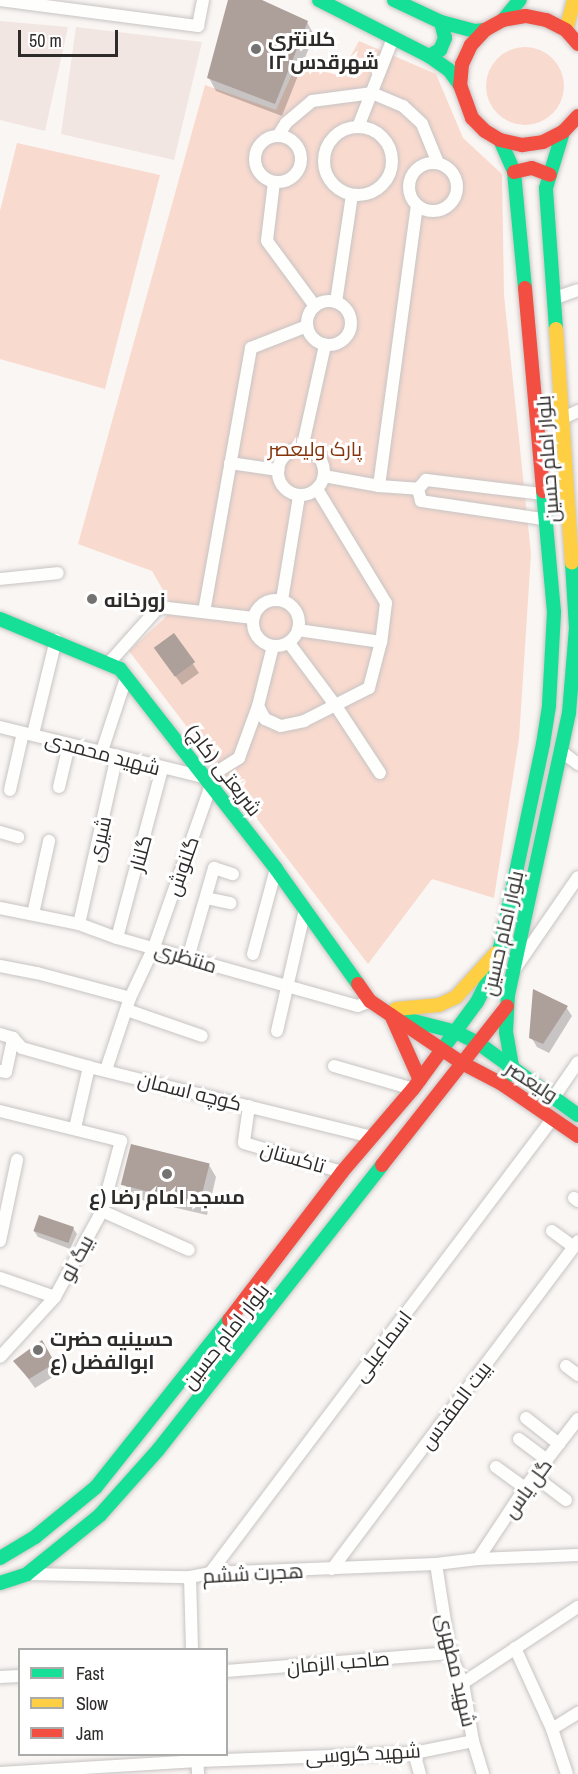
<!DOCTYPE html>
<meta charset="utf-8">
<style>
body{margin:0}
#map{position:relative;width:578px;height:1774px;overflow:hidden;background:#faf6f4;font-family:"Archivo Narrow",Cairo,sans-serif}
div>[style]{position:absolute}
.built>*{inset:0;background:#f1e6e2}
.green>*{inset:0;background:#f9dacf}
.round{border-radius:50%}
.shadow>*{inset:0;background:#0003}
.building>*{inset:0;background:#ad9f99;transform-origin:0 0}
.roads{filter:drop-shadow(0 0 2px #c7c4c3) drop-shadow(0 0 2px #c7c4c3)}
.street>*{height:12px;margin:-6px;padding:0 6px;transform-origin:6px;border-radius:6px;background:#fefefd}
.street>.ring{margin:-6px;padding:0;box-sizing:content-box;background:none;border:12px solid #fefefd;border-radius:50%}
.fast>*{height:14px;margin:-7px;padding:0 7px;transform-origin:7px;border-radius:7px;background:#16e098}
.slow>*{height:14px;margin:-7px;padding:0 7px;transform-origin:7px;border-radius:7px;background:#ffcf43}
.jam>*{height:14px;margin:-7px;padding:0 7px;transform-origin:7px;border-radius:7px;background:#f24e42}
.dots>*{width:16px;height:16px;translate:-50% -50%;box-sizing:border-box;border:3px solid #fff;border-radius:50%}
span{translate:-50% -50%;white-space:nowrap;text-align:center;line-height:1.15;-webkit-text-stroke:6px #fff;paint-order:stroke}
.poi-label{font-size:20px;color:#2e2c2b;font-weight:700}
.left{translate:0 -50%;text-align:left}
.park-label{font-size:20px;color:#85340b}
.street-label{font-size:20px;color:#2e2c2b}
.legend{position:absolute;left:18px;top:1648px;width:210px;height:108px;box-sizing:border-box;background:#fff;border:2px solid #ababaa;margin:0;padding:8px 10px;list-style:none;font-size:18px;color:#2e2c2b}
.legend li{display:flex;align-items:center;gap:12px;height:30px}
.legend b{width:30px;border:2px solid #ababaa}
.scale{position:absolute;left:18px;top:30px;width:100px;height:27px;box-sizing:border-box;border:3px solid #2e2c2b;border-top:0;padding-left:8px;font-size:18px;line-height:21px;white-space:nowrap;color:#2e2c2b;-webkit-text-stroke:4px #fff;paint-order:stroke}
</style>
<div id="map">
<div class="built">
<i style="clip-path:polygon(0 21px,68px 27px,45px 131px,0 120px)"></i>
<i style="clip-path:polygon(76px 27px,202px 42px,174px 160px,61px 134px)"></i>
</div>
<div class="green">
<i style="clip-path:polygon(359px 41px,436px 74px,463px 138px,502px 174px,504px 295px,531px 554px,519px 739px,494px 898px,432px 879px,368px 964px,129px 651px,174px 609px,152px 571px,78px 544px,205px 85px,276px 110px,297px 63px,340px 76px)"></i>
<i class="round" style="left:486px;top:47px;width:78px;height:78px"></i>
<i style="clip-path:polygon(17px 143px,160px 175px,105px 389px,0 359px,0 211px)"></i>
</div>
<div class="shadow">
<i style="clip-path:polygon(230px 0,258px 0,307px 22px,314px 35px,282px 116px,216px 91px,209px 78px)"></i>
<i style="clip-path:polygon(174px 635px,199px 673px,182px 685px,162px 658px)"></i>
<i style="clip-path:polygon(566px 1007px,572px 1016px,549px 1053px,537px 1047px,531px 1037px)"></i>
<i style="clip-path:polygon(209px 1165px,216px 1177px,207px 1215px,133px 1198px,125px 1185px)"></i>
<i style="clip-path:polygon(73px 1228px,77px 1234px,70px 1249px,38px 1237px,34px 1231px)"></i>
<i style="clip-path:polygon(42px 1342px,59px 1373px,35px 1388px,15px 1361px)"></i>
</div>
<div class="building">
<i style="clip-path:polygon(228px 0,262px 0,308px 21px,275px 104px,207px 78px)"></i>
<i style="left:174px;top:633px;width:36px;height:25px;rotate:54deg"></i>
<i style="clip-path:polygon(533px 989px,568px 1006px,543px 1044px,529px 1038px)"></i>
<i style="left:131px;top:1144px;width:81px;height:42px;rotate:14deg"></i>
<i style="left:39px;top:1215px;width:37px;height:17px;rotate:19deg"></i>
<i style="clip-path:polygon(42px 1340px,55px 1363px,29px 1379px,13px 1361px)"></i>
</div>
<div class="roads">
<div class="street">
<i style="left:0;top:0;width:200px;rotate:7.5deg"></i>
<i style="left:198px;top:26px;width:26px;rotate:-79deg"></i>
<i class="ring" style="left:324px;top:127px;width:56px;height:56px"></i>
<i style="left:358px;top:127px;width:96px;rotate:-68.5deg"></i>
<i class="ring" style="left:255px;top:136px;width:34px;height:34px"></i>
<i style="left:278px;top:136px;width:15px;rotate:-58deg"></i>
<i style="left:286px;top:123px;width:34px;rotate:-40deg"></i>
<i style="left:312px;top:101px;width:61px;rotate:-7.6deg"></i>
<i style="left:372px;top:93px;width:34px;rotate:23deg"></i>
<i style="left:403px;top:106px;width:26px;rotate:43deg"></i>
<i style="left:422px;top:124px;width:42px;rotate:67.7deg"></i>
<i class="ring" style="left:409px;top:163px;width:36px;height:36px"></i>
<i style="left:274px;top:182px;width:59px;rotate:96.8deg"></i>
<i style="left:267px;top:241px;width:81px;rotate:53.6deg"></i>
<i style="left:555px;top:298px;width:24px;rotate:-19deg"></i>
<i class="ring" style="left:307px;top:301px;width:32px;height:32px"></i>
<i style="left:336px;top:302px;width:108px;rotate:-81.5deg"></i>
<i style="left:563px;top:418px;width:17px;rotate:-25deg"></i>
<i class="ring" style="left:278px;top:449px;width:34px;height:34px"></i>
<i style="left:302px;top:449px;width:107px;rotate:-77.5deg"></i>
<i style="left:230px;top:463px;width:49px;rotate:8.3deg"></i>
<i style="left:324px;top:476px;width:56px;rotate:10.3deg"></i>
<i style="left:379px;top:486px;width:39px;rotate:4deg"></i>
<i style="left:418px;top:489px;width:12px;rotate:76deg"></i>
<i style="left:421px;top:501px;width:123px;rotate:8.4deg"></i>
<i style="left:379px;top:486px;width:283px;rotate:-82.3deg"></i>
<i style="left:317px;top:489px;width:133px;rotate:58.8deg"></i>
<i style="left:386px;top:603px;width:39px;rotate:97deg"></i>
<i style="left:418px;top:489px;width:12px;rotate:-48deg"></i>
<i style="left:426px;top:480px;width:116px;rotate:6.9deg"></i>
<i style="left:0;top:579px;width:58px;rotate:-5.9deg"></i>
<i class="ring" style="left:253px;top:600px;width:34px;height:34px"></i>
<i style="left:282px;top:600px;width:105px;rotate:-80.7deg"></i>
<i style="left:204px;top:612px;width:268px;rotate:-79.9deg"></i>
<i style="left:251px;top:348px;width:60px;rotate:-21.4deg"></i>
<i style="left:289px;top:643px;width:79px;rotate:53.3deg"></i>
<i style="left:336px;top:706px;width:80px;rotate:56.7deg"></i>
<i style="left:273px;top:646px;width:62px;rotate:104deg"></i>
<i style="left:258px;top:706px;width:15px;rotate:62deg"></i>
<i style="left:265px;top:719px;width:17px;rotate:24deg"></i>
<i style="left:281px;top:726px;width:24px;rotate:-12deg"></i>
<i style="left:304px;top:721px;width:73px;rotate:-26.9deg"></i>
<i style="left:369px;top:688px;width:48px;rotate:-75.4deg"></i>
<i style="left:381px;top:642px;width:84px;rotate:-171.8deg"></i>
<i style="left:108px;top:664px;width:76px;rotate:-48.2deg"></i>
<i style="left:159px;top:607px;width:95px;rotate:6.7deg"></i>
<i style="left:0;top:727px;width:213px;rotate:13.8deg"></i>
<i style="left:207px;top:778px;width:38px;rotate:-32deg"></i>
<i style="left:239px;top:758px;width:55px;rotate:-69.9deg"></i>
<i style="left:33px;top:734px;width:97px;rotate:-76.3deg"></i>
<i style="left:102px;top:751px;width:77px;rotate:-71.8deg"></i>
<i style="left:562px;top:752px;width:20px;rotate:37deg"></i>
<i style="left:59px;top:787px;width:43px;rotate:-76.6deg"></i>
<i style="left:10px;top:790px;width:58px;rotate:-77.2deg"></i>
<i style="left:0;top:832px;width:19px;rotate:16deg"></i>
<i style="left:206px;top:898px;width:25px;rotate:12deg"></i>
<i style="left:0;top:908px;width:81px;rotate:11.4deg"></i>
<i style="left:79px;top:924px;width:40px;rotate:20.2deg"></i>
<i style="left:117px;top:938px;width:250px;rotate:15.8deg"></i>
<i style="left:358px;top:1006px;width:13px;rotate:-23deg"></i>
<i style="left:33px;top:914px;width:75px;rotate:-77.6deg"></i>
<i style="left:79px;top:924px;width:173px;rotate:-77.3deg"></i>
<i style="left:117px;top:938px;width:175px;rotate:-75.1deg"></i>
<i style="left:253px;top:954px;width:88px;rotate:-74.9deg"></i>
<i style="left:188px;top:958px;width:94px;rotate:-73.9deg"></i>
<i style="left:214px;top:868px;width:20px;rotate:18deg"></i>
<i style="left:0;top:966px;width:38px;rotate:11deg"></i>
<i style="left:37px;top:973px;width:96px;rotate:15deg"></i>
<i style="left:516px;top:967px;width:109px;rotate:-55.4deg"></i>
<i style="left:127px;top:1010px;width:79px;rotate:19.1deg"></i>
<i style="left:277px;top:1031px;width:124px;rotate:-77deg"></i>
<i style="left:0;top:1034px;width:14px;rotate:17deg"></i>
<i style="left:13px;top:1038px;width:13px;rotate:48deg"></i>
<i style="left:22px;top:1048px;width:70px;rotate:15.8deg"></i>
<i style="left:89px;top:1067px;width:292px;rotate:13.9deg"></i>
<i style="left:334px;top:1066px;width:82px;rotate:16.2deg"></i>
<i style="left:106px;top:1070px;width:76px;rotate:-71.6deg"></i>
<i style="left:130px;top:998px;width:56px;rotate:-64.8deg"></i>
<i style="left:154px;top:947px;width:172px;rotate:-70.6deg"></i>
<i style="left:0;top:1071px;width:6px;rotate:9deg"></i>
<i style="left:6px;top:1072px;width:35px;rotate:-78deg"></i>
<i style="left:554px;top:1097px;width:42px;rotate:-55.6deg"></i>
<i style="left:249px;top:1106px;width:37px;rotate:98deg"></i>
<i style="left:244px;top:1143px;width:102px;rotate:16.5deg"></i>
<i style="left:0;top:1111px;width:125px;rotate:13.9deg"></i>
<i style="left:121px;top:1141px;width:73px;rotate:105.2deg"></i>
<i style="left:102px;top:1211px;width:98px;rotate:118.7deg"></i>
<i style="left:55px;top:1297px;width:81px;rotate:132.5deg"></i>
<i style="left:75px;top:1128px;width:63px;rotate:-77.1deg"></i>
<i style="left:574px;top:1198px;width:5px;rotate:37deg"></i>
<i style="left:102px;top:1211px;width:95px;rotate:24.1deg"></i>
<i style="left:552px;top:1231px;width:26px;rotate:36deg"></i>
<i style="left:0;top:1241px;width:83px;rotate:-78.1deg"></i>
<i style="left:0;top:1278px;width:58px;rotate:19.1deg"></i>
<i style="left:566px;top:1366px;width:15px;rotate:37deg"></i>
<i style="left:526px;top:1418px;width:42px;rotate:38.2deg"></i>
<i style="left:519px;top:1439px;width:35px;rotate:37deg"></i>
<i style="left:496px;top:1467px;width:36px;rotate:36deg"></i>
<i style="left:534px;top:1476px;width:40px;rotate:37deg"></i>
<i style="left:478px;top:1559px;width:85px;rotate:-56.5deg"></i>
<i style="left:525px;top:1488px;width:87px;rotate:-52.5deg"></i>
<i style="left:436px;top:1564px;width:90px;rotate:81.1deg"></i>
<i style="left:450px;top:1653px;width:33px;rotate:67deg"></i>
<i style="left:463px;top:1683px;width:59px;rotate:80.2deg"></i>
<i style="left:473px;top:1741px;width:34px;rotate:73deg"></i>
<i style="left:332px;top:1569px;width:410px;rotate:-53.1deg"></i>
<i style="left:210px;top:1573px;width:570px;rotate:-52.99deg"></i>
<i style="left:27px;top:1574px;width:163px;rotate:1.1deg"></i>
<i style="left:190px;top:1577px;width:20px;rotate:-11deg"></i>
<i style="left:210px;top:1573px;width:226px;rotate:-2.3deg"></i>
<i style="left:436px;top:1564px;width:42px;rotate:-6.8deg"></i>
<i style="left:478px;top:1559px;width:100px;rotate:-2.3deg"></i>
<i style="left:190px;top:1577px;width:73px;rotate:88.4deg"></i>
<i style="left:515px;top:1648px;width:89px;rotate:65.4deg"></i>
<i style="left:552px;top:1729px;width:47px;rotate:71.6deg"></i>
<i style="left:226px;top:1671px;width:225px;rotate:-4.6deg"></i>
<i style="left:0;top:1677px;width:20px;rotate:-3deg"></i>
<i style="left:463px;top:1683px;width:138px;rotate:-33.5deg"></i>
<i style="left:552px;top:1729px;width:31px;rotate:-32deg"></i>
<i style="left:414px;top:1753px;width:22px;rotate:74deg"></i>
<i style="left:197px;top:1754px;width:20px;rotate:87deg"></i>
<i style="left:0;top:1773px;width:198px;rotate:-3.5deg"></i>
<i style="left:198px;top:1761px;width:216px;rotate:-2.1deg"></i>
<i style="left:414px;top:1753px;width:60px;rotate:-11.5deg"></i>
</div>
<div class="fast">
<i style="left:319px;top:0;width:123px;rotate:27deg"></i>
<i style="left:429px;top:56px;width:24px;rotate:35deg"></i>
<i style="left:449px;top:70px;width:19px;rotate:54deg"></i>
<i style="left:394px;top:0;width:52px;rotate:25.1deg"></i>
<i style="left:441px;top:22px;width:35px;rotate:15deg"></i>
<i style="left:475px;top:31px;width:10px;rotate:-6deg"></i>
<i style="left:503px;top:20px;width:26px;rotate:-50deg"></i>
<i style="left:429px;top:56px;width:13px;rotate:-29deg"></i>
<i style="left:440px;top:50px;width:13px;rotate:-67deg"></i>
<i style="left:445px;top:38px;width:16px;rotate:-104deg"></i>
<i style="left:500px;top:140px;width:35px;rotate:66deg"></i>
<i style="left:514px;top:172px;width:117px;rotate:84.6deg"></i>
<i style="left:556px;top:329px;width:141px;rotate:-94.1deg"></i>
<i style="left:546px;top:188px;width:59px;rotate:-73.1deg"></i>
<i style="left:0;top:619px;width:130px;rotate:22.6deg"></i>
<i style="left:120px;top:669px;width:254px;rotate:52deg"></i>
<i style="left:276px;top:869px;width:141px;rotate:54.5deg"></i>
<i style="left:402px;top:1018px;width:56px;rotate:14.5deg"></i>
<i style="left:456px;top:1032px;width:25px;rotate:27deg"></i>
<i style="left:478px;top:1043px;width:123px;rotate:35.8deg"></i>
<i style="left:438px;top:1055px;width:66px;rotate:-53.7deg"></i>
<i style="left:477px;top:1002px;width:28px;rotate:-63deg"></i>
<i style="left:490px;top:977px;width:31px;rotate:-71deg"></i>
<i style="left:500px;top:948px;width:208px;rotate:-78.1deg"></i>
<i style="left:543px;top:744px;width:39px;rotate:-81deg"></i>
<i style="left:549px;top:705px;width:93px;rotate:-86.9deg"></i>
<i style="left:554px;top:612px;width:121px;rotate:-95.2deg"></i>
<i style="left:502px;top:1084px;width:21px;rotate:-61deg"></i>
<i style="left:512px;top:1066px;width:35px;rotate:-100deg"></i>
<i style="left:506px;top:1032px;width:37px;rotate:-87deg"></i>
<i style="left:508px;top:995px;width:289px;rotate:-77.8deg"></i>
<i style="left:569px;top:713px;width:85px;rotate:-85.3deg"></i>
<i style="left:576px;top:628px;width:66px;rotate:-93.5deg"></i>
<i style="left:0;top:1558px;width:41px;rotate:-31deg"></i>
<i style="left:35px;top:1537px;width:79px;rotate:-39.3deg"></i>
<i style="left:96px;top:1487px;width:213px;rotate:-51.5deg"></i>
<i style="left:0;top:1583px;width:28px;rotate:-18deg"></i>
<i style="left:27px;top:1574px;width:94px;rotate:-38.9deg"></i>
<i style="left:100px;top:1515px;width:87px;rotate:-48.3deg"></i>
<i style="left:158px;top:1450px;width:362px;rotate:-51.8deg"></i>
</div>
<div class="slow">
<i style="left:566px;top:30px;width:31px;rotate:-75deg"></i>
<i style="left:556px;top:329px;width:234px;rotate:86.1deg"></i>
<i style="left:396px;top:1009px;width:43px;rotate:-5.3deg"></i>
<i style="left:439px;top:1005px;width:19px;rotate:-25deg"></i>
<i style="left:456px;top:997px;width:59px;rotate:-47.7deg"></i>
</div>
<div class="jam">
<i style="left:578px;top:44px;width:18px;rotate:-131deg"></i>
<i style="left:566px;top:30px;width:22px;rotate:-153deg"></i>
<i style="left:546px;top:20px;width:21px;rotate:-169deg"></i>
<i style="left:525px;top:16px;width:22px;rotate:170deg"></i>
<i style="left:503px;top:20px;width:21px;rotate:151deg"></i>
<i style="left:485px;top:30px;width:21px;rotate:133deg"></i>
<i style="left:471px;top:45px;width:21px;rotate:115deg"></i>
<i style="left:462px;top:64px;width:21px;rotate:95deg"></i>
<i style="left:460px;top:85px;width:35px;rotate:70deg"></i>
<i style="left:472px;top:118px;width:18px;rotate:45deg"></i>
<i style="left:485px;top:131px;width:17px;rotate:31deg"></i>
<i style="left:500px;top:140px;width:23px;rotate:13deg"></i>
<i style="left:522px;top:145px;width:21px;rotate:-8deg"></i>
<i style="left:543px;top:142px;width:22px;rotate:-27deg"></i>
<i style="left:563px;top:132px;width:22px;rotate:-47deg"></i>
<i style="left:514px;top:172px;width:18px;rotate:-13deg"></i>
<i style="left:532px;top:168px;width:19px;rotate:21deg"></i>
<i style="left:525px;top:288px;width:204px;rotate:84.9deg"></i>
<i style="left:358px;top:984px;width:21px;rotate:55deg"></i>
<i style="left:370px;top:1001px;width:111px;rotate:34deg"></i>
<i style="left:462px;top:1063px;width:45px;rotate:27.7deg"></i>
<i style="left:502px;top:1084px;width:92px;rotate:34.4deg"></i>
<i style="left:391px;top:1015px;width:71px;rotate:66deg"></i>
<i style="left:382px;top:1165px;width:202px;rotate:-51.8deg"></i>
<i style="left:229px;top:1320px;width:186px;rotate:-52.6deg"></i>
<i style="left:342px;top:1172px;width:109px;rotate:-49.5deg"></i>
<i style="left:413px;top:1089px;width:42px;rotate:-53.7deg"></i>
</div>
</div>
<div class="dots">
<i style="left:256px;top:49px;background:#757371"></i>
<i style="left:92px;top:599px;background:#757371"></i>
<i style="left:167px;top:1174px;background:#757371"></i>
<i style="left:38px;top:1350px;background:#757371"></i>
</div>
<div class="poi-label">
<span class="left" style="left:268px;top:50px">کلانتری<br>۱۲ شهرقدس</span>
<span class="left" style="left:104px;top:599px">زورخانه</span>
<span style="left:167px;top:1196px">مسجد امام رضا (ع</span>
<span class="left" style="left:50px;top:1350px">حسینیه حضرت<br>ابوالفضل (ع</span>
</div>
<div class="park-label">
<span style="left:315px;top:448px">پارک ولیعصر</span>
</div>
<div class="street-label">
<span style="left:547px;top:459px;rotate:-94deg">بلوار امام حسین</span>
<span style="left:103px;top:753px;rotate:15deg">شهید محمدی</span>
<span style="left:224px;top:770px;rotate:52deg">شریعتی (کاج)</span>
<span style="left:99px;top:839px;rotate:-77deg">شیری</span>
<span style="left:140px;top:853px;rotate:-75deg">گلنار</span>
<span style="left:182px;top:866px;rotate:-71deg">گلنوش</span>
<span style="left:502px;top:933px;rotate:-77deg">بلوار امام حسین</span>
<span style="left:186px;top:957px;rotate:17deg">منتظری</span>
<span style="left:532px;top:1081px;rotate:33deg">ولیعصر</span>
<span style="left:190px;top:1091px;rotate:14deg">کوچه اسمان</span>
<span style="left:293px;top:1157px;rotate:16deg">تاکستان</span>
<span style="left:76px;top:1258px;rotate:-62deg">بیگ لو</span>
<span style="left:225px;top:1336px;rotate:-52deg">بلوار امام حسین</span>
<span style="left:382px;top:1346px;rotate:-53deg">اسماعیلی</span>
<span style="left:455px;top:1405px;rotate:-53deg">بیت المقدس</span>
<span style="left:527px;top:1488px;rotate:-54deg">گل یاس</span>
<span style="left:253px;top:1573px;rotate:-3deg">هجرت ششم</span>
<span style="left:338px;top:1662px;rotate:-5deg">صاحب الزمان</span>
<span style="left:457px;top:1670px;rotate:77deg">شهید مطهری</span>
<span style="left:363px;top:1753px;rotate:-3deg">شهید گروسی</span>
</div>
<ul class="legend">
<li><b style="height:8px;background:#16e098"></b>Fast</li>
<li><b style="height:8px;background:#ffcf43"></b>Slow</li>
<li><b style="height:8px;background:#f24e42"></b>Jam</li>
</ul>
<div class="scale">50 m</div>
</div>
